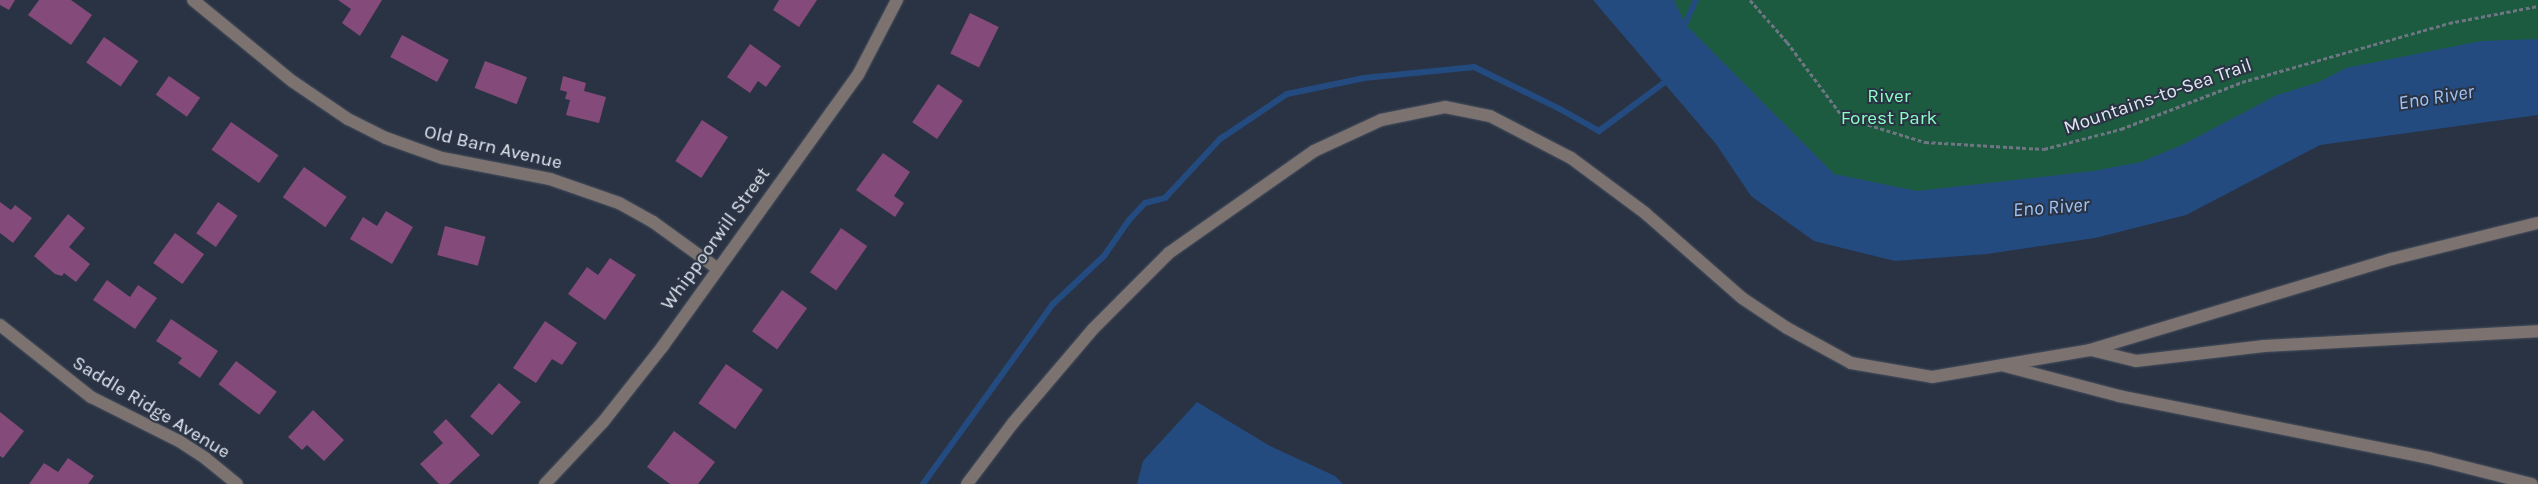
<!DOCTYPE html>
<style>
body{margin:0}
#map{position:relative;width:2538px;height:484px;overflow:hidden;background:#2a3343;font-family:Karla,sans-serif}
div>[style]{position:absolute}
.green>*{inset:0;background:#1c5b3f}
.water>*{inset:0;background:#234b80}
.stream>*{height:6px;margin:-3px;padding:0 3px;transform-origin:3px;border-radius:3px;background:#234b80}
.building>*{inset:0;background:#844a79;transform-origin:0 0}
.path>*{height:3px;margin-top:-1.5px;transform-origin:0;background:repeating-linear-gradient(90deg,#6e7683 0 4px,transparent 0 6.5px)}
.roads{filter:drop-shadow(0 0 1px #47505f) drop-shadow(0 0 1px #47505f)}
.minor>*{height:12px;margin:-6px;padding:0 6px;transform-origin:6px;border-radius:6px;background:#7c726f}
span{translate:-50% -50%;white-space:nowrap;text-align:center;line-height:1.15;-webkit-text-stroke:4px #2a3343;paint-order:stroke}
.park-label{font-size:19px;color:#8bfdc5}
.street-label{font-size:19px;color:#e2e8f2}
.water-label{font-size:20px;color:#a0c3f3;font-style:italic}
</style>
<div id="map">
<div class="green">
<i style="clip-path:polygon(1662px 0,2538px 0,2538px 70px,2086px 209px,1854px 218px)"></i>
</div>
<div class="water">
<i style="clip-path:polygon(1593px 0,1674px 0,1685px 24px,1834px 174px,1917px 191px,2093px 171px,2141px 162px,2184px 144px,2277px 95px,2319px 82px,2346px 68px,2481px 41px,2538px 39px,2538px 115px,2320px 145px,2186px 215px,2095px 238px,1987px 254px,1895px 261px,1814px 241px,1751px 196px,1716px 144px)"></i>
<i style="clip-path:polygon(1197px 402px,1270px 446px,1335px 476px,1343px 484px,1137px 484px,1143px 461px)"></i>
</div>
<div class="stream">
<i style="left:1682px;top:31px;width:34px;rotate:-66deg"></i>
<i style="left:923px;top:484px;width:221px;rotate:-54.2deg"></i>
<i style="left:1052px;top:305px;width:71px;rotate:-43.3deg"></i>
<i style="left:1104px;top:256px;width:44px;rotate:-55.2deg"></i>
<i style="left:1129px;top:220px;width:23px;rotate:-47deg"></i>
<i style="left:1145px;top:203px;width:21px;rotate:-14deg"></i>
<i style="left:1165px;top:198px;width:81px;rotate:-47deg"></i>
<i style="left:1220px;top:139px;width:81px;rotate:-33.9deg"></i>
<i style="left:1287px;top:94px;width:79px;rotate:-11.7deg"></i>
<i style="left:1364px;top:78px;width:111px;rotate:-5.7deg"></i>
<i style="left:1474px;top:67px;width:96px;rotate:26deg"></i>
<i style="left:1560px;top:109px;width:45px;rotate:29.4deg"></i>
<i style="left:1599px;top:131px;width:87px;rotate:-36.6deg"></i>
</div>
<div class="building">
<i style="clip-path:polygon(0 0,15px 0,9px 10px,0 5px)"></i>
<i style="clip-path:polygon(39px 0,71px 0,92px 15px,71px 45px,28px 15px)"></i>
<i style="clip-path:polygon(338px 0,382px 0,360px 36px,342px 23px,351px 9px)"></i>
<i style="clip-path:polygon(779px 0,817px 0,799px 27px,773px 10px)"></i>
<i style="left:970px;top:13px;width:32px;height:45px;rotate:26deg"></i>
<i style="left:402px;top:35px;width:53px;height:25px;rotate:28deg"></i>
<i style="left:104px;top:37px;width:42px;height:31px;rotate:35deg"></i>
<i style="clip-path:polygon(750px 44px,781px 66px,766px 87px,758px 81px,750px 93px,727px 77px)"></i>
<i style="left:485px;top:61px;width:45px;height:29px;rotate:21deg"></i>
<i style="left:169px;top:76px;width:38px;height:23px;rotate:35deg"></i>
<i style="clip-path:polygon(563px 76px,586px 83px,584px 91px,606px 97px,599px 123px,566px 115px,570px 100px,565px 99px,567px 92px,560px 90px)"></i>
<i style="left:938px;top:84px;width:30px;height:46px;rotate:34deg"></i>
<i style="left:702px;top:120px;width:31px;height:49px;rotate:33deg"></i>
<i style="left:231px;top:122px;width:58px;height:34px;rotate:35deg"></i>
<i style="clip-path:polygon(883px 153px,910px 172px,894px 196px,904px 203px,895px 217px,856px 190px)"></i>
<i style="left:304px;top:167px;width:52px;height:37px;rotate:35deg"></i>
<i style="clip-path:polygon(0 202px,11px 210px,15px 205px,32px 218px,13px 243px,0 233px)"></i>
<i style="left:218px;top:202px;width:24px;height:38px;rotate:35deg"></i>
<i style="clip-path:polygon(386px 211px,413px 227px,392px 264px,350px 239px,363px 217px,377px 226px)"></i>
<i style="clip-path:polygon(68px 214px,85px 228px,69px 247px,90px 264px,76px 282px,64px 273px,62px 276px,55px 274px,34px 256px)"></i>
<i style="left:445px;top:226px;width:42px;height:30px;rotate:15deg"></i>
<i style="left:841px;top:228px;width:32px;height:54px;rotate:35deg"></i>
<i style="left:175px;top:233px;width:36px;height:37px;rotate:36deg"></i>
<i style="clip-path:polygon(610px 258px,636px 275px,605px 320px,568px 294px,587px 267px,598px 275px)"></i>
<i style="clip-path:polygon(107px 280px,130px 297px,138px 285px,157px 298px,135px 329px,93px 300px)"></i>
<i style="left:782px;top:290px;width:31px;height:51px;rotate:36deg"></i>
<i style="clip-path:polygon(171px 319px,218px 351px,200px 378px,178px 363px,182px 358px,156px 341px)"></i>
<i style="clip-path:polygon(545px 321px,577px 343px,562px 365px,552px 359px,536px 383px,513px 368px)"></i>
<i style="left:236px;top:361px;width:51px;height:29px;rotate:37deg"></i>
<i style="left:726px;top:364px;width:45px;height:48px;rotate:35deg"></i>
<i style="left:499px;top:383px;width:29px;height:44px;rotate:41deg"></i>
<i style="clip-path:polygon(313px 410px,344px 440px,324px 461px,307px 445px,302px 450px,288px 437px)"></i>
<i style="clip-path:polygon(0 412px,24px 431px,3px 458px,0 456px)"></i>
<i style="clip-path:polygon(446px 419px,480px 455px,449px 484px,439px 484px,420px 464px,443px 443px,433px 432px)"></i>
<i style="clip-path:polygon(674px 431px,715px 462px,698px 484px,670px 484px,647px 467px)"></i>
<i style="clip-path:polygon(68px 458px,94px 476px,88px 484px,29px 484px,44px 463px,58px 472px)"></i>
</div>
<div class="path">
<i style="left:1750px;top:0;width:56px;rotate:48.6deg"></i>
<i style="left:1787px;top:42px;width:94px;rotate:53.3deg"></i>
<i style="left:1843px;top:117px;width:86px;rotate:17deg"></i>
<i style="left:1925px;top:142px;width:119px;rotate:3.4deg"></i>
<i style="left:2044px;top:149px;width:80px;rotate:-14.6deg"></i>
<i style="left:2121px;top:129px;width:130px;rotate:-21.2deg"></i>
<i style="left:2242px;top:82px;width:215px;rotate:-15.9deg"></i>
<i style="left:2449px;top:23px;width:91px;rotate:-10.8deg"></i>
</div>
<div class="roads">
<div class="minor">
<i style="left:193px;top:0;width:128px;rotate:39.3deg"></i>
<i style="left:292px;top:81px;width:68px;rotate:34.2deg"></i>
<i style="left:348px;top:119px;width:42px;rotate:26.6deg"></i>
<i style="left:386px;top:138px;width:59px;rotate:19.7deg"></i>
<i style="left:442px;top:158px;width:110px;rotate:11deg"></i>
<i style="left:550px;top:179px;width:73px;rotate:19.2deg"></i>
<i style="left:619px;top:203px;width:39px;rotate:29deg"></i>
<i style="left:653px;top:222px;width:80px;rotate:35.9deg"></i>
<i style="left:0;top:325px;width:116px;rotate:38.4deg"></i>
<i style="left:91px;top:397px;width:98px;rotate:26.6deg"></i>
<i style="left:179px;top:441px;width:31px;rotate:33deg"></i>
<i style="left:205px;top:458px;width:41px;rotate:39.1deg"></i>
<i style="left:2091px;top:350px;width:46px;rotate:13.7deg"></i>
<i style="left:2136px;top:361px;width:129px;rotate:-6.7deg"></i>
<i style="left:2264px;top:346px;width:274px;rotate:-3.1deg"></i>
<i style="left:2005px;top:366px;width:118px;rotate:14.7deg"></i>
<i style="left:2119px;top:396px;width:316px;rotate:11.3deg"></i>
<i style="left:2429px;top:458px;width:106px;rotate:14.2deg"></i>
<i style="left:545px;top:484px;width:85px;rotate:-46.9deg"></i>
<i style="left:603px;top:422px;width:97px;rotate:-51.7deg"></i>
<i style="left:663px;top:346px;width:334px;rotate:-54.3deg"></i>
<i style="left:858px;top:75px;width:85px;rotate:-62.5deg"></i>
<i style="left:967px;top:484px;width:76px;rotate:-53deg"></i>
<i style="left:1013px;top:423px;width:123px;rotate:-49.6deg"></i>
<i style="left:1093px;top:329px;width:107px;rotate:-45deg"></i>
<i style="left:1169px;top:253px;width:177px;rotate:-35.1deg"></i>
<i style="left:1314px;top:151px;width:74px;rotate:-24.8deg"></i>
<i style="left:1381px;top:120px;width:65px;rotate:-11.5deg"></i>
<i style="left:1445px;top:107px;width:46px;rotate:11.3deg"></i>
<i style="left:1490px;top:116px;width:91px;rotate:27.4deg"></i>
<i style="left:1571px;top:158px;width:92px;rotate:36.6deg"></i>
<i style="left:1645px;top:213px;width:129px;rotate:41.2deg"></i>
<i style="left:1742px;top:298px;width:54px;rotate:33.7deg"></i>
<i style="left:1787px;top:328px;width:73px;rotate:28.7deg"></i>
<i style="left:1851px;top:363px;width:82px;rotate:9.8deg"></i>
<i style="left:1932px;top:377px;width:160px;rotate:-9.7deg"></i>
<i style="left:2090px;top:350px;width:315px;rotate:-16.8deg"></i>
<i style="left:2392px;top:259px;width:150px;rotate:-13.9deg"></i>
</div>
</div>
<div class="park-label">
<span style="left:1889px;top:108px">River<br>Forest Park</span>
</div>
<div class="street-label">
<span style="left:2158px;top:97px;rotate:-19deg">Mountains-to-Sea Trail</span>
<span style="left:493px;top:148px;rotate:13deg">Old Barn Avenue</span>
<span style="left:716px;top:239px;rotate:-54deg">Whippoorwill Street</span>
<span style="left:151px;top:408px;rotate:31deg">Saddle Ridge Avenue</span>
</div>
<div class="water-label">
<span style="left:2436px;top:97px;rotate:-9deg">Eno River</span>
<span style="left:2051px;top:207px;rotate:-4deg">Eno River</span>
</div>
</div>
